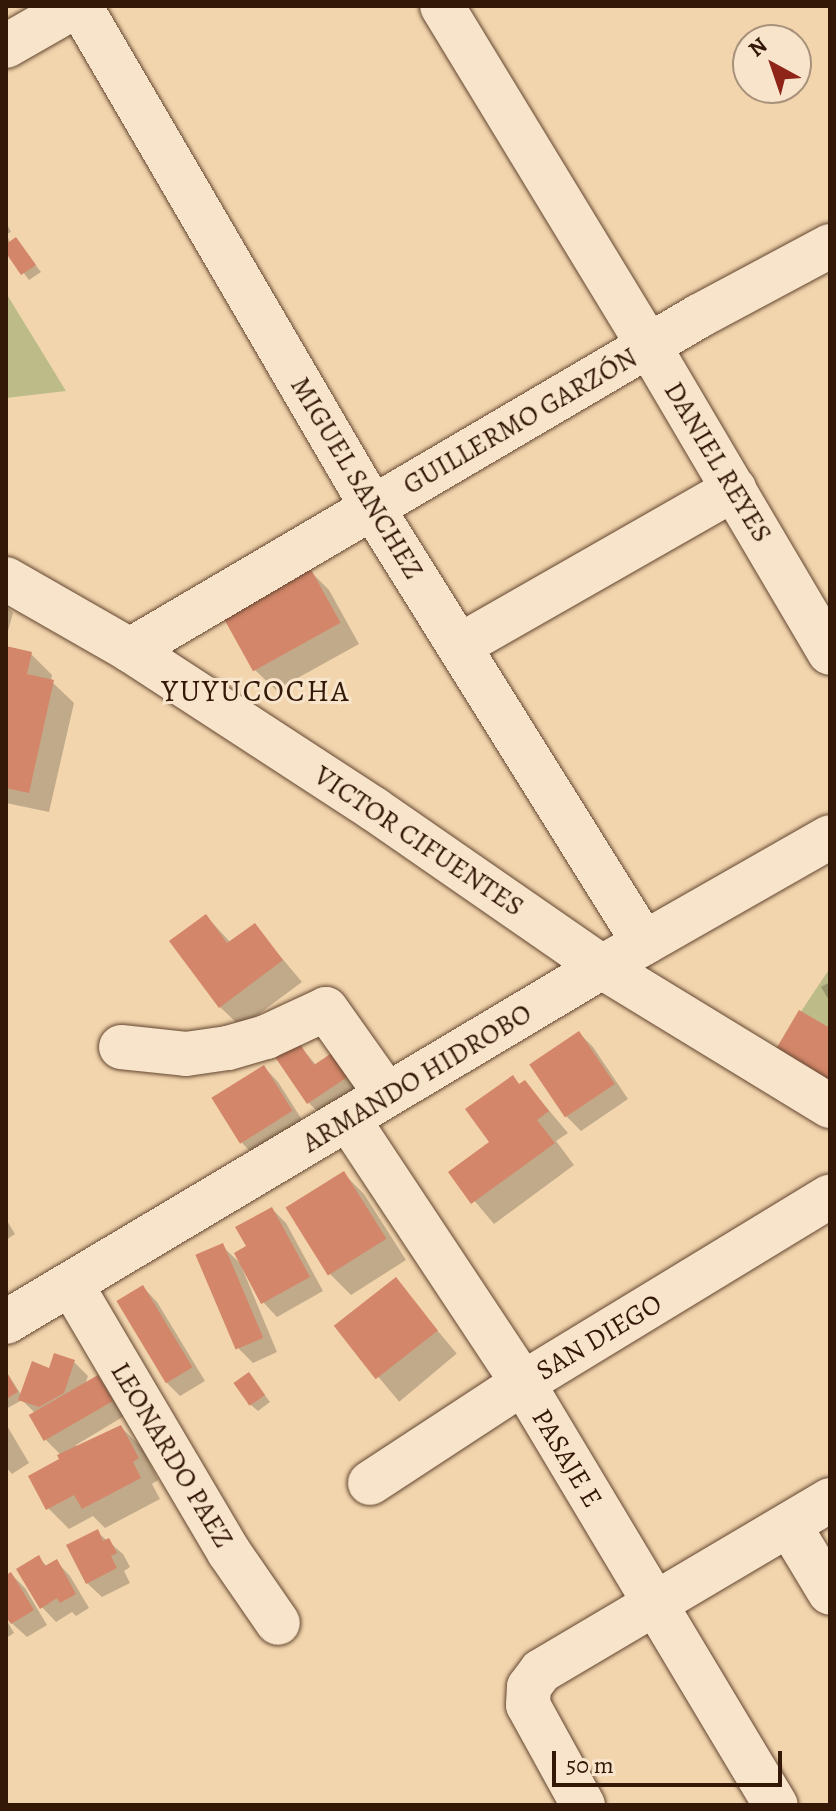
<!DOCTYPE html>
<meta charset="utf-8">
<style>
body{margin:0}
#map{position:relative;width:836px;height:1811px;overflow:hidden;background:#f2d5ad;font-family:Alegreya,serif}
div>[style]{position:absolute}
.green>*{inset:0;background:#bdbc88}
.shadow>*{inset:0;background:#0003;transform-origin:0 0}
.building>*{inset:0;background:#d38669;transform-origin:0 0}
.roads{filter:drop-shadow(0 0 2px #634630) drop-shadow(0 0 2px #634630)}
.minor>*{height:44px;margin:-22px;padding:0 22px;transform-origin:22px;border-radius:22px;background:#f7e4ca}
span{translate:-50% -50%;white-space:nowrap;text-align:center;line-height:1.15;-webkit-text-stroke:6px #f7e4ca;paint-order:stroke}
.street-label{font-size:28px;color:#331707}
.neighbourhood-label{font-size:30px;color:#331707;letter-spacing:2px}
.frame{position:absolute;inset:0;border:8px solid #331707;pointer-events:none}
.north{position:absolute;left:732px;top:24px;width:80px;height:80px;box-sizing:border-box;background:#f7e4ca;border:2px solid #a9927c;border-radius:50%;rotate:320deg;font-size:22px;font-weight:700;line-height:32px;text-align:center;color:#331707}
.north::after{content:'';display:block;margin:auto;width:28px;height:36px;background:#8f2418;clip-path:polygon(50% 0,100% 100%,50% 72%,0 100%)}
.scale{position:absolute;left:552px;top:1751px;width:230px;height:36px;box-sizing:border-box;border:4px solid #331707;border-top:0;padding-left:10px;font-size:24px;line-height:28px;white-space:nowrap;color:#331707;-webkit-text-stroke:6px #f7e4ca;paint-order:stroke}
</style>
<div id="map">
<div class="green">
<i style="clip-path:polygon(6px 293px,66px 391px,6px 398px)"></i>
<i style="clip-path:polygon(830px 968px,830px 1080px,776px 1049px)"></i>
</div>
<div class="shadow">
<i style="clip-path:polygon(6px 222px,11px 232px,7px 234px,10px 244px,16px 240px,41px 272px,29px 280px,10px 255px,6px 255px)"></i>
<i style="clip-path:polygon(308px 569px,329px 590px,359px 644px,276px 690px,255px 670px)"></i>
<i style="clip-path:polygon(6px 606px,13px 613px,8px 631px,6px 630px)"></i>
<i style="clip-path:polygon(6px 648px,31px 654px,52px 675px,51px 681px,74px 703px,49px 812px,6px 803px)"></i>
<i style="clip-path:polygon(206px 916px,231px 943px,254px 925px,302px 982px,241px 1027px,220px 1007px)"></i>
<i style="clip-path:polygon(830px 982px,830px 1002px,821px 987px)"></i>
<i style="clip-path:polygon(579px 1033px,593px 1047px,628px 1099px,581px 1131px,567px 1117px)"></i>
<i style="clip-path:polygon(298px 1044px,317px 1066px,370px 1084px,323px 1117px,309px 1103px)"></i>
<i style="clip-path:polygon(264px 1067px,278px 1082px,306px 1126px,256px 1157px,242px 1143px)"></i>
<i style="clip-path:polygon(525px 1082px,568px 1133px,556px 1141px,574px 1165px,494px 1224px,451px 1173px,492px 1143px)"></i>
<i style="clip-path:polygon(343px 1173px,364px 1194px,406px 1260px,351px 1295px,330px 1274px,288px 1208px)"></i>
<i style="clip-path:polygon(272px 1209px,286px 1223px,323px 1291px,277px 1317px,263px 1302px,249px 1247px)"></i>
<i style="clip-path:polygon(6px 1219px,15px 1234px,6px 1240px)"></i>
<i style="clip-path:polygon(222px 1246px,240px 1263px,277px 1352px,253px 1363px,239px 1349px)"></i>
<i style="left:395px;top:1280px;width:96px;height:75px;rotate:50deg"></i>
<i style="clip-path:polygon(143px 1287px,157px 1302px,205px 1381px,180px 1396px,166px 1382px)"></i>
<i style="clip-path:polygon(74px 1362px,88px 1376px,85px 1385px,98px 1378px,112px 1392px,126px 1415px,76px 1445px,77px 1448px,121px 1427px,142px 1448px,158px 1480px,152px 1484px,160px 1499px,105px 1528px,93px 1516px,69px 1529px,48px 1508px,61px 1455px,46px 1440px,32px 1416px,36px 1414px,22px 1400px,6px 1409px,6px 1371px,22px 1396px,50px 1370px)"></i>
<i style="clip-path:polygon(255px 1382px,270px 1402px,258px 1411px,251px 1405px)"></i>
<i style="clip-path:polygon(6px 1424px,29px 1463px,12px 1474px,6px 1467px)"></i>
<i style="clip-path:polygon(97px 1532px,123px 1554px,130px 1567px,124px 1571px,130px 1583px,102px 1597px,87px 1583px)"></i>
<i style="clip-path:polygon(38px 1558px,48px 1567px,56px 1561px,70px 1576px,89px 1608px,76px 1616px,72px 1612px,56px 1622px,42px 1607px)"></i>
<i style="clip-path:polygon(11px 1574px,25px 1588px,47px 1625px,27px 1637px,6px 1618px,6px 1577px)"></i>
<i style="clip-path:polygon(6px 1619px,14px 1633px,6px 1638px)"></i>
</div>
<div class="building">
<i style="clip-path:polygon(16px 237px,36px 265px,21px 275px,6px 253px,6px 244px)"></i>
<i style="left:309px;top:566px;width:65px;height:100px;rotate:61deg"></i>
<i style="clip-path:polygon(6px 646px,32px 652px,27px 674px,54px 680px,29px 793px,6px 788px)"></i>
<i style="clip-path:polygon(206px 914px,227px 943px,255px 923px,283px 960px,219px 1008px,169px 941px)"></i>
<i style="clip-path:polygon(799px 1010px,830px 1028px,830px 1081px,776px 1049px)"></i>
<i style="left:579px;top:1031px;width:64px;height:60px;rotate:56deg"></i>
<i style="clip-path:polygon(298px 1041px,314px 1065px,342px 1046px,358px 1070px,307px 1104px,275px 1057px)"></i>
<i style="left:264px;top:1065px;width:54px;height:62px;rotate:58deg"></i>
<i style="clip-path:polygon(513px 1075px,519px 1084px,525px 1080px,549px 1111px,537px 1120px,555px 1143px,471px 1204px,448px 1172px,489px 1142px,465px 1109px)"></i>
<i style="left:344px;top:1171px;width:80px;height:69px;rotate:58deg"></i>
<i style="clip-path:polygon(272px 1207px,310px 1277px,261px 1304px,234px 1253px,246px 1246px,235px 1227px)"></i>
<i style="left:223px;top:1243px;width:103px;height:30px;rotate:67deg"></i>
<i style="left:396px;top:1277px;width:68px;height:79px;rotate:52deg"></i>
<i style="left:143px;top:1285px;width:96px;height:31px;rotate:59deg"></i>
<i style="clip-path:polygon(54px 1353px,75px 1360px,64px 1393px,39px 1407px,18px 1400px,32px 1361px,49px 1368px)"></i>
<i style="clip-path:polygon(6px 1371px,18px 1392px,6px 1399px)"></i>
<i style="left:249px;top:1372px;width:28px;height:19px;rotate:55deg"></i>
<i style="left:98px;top:1375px;width:30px;height:80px;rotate:60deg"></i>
<i style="clip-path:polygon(121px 1425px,139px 1458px,133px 1462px,141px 1478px,82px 1509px,74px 1495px,46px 1510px,28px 1476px,59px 1459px,57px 1455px)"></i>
<i style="clip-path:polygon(98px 1529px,103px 1541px,109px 1538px,117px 1553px,111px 1556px,117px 1568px,86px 1584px,66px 1545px)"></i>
<i style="clip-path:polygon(39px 1555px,45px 1566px,57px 1559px,76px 1594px,60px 1603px,57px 1598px,40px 1609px,16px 1569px)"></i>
<i style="clip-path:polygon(11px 1572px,34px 1610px,11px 1624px,6px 1617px,6px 1575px)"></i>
</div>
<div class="roads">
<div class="minor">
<i style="left:80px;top:6px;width:580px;rotate:59.76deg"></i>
<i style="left:372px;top:507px;width:514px;rotate:58.04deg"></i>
<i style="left:442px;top:6px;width:398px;rotate:58.7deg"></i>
<i style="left:649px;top:346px;width:356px;rotate:59.5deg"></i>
<i style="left:6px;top:46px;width:81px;rotate:-29.7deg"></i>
<i style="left:6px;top:579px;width:143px;rotate:29.8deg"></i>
<i style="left:130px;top:650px;width:291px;rotate:33.1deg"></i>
<i style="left:374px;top:809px;width:277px;rotate:34.7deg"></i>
<i style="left:602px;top:967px;width:267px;rotate:31.4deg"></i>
<i style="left:459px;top:646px;width:317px;rotate:-29.7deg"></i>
<i style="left:130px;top:650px;width:660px;rotate:-30.41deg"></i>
<i style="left:699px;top:316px;width:149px;rotate:-28.1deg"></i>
<i style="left:121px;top:1047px;width:65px;rotate:6.1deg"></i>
<i style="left:186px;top:1054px;width:42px;rotate:-8.1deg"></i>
<i style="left:228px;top:1048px;width:40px;rotate:-16deg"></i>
<i style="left:266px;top:1037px;width:66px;rotate:-25deg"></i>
<i style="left:326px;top:1009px;width:105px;rotate:54.7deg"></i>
<i style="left:348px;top:1119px;width:317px;rotate:56.5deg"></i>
<i style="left:523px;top:1383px;width:492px;rotate:59.1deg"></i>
<i style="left:71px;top:1284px;width:311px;rotate:59.5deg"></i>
<i style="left:229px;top:1552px;width:86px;rotate:55.4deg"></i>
<i style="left:6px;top:1322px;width:694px;rotate:-30.78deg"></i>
<i style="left:602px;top:967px;width:262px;rotate:-29.7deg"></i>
<i style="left:370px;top:1483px;width:183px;rotate:-33.2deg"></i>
<i style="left:523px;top:1383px;width:359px;rotate:-31.3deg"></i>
<i style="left:789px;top:1525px;width:79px;rotate:58.9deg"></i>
<i style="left:583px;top:1805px;width:114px;rotate:-118.8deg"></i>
<i style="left:528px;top:1705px;width:18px;rotate:-87deg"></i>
<i style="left:529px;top:1687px;width:20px;rotate:-53deg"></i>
<i style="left:541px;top:1671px;width:336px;rotate:-30.6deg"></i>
</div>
</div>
<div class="street-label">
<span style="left:520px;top:421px;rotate:-30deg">GUILLERMO GARZÓN</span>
<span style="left:718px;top:462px;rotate:59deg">DANIEL REYES</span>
<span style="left:357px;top:478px;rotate:59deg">MIGUEL SANCHEZ</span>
<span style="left:419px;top:841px;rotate:34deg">VICTOR CIFUENTES</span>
<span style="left:417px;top:1078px;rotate:-31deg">ARMANDO HIDROBO</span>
<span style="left:599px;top:1337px;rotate:-31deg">SAN DIEGO</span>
<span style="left:172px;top:1455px;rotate:59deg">LEONARDO PAEZ</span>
<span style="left:567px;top:1458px;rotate:59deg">PASAJE E</span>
</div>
<div class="neighbourhood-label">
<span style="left:256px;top:691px">YUYUCOCHA</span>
</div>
<div class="frame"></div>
<div class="north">N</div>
<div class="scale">50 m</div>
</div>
